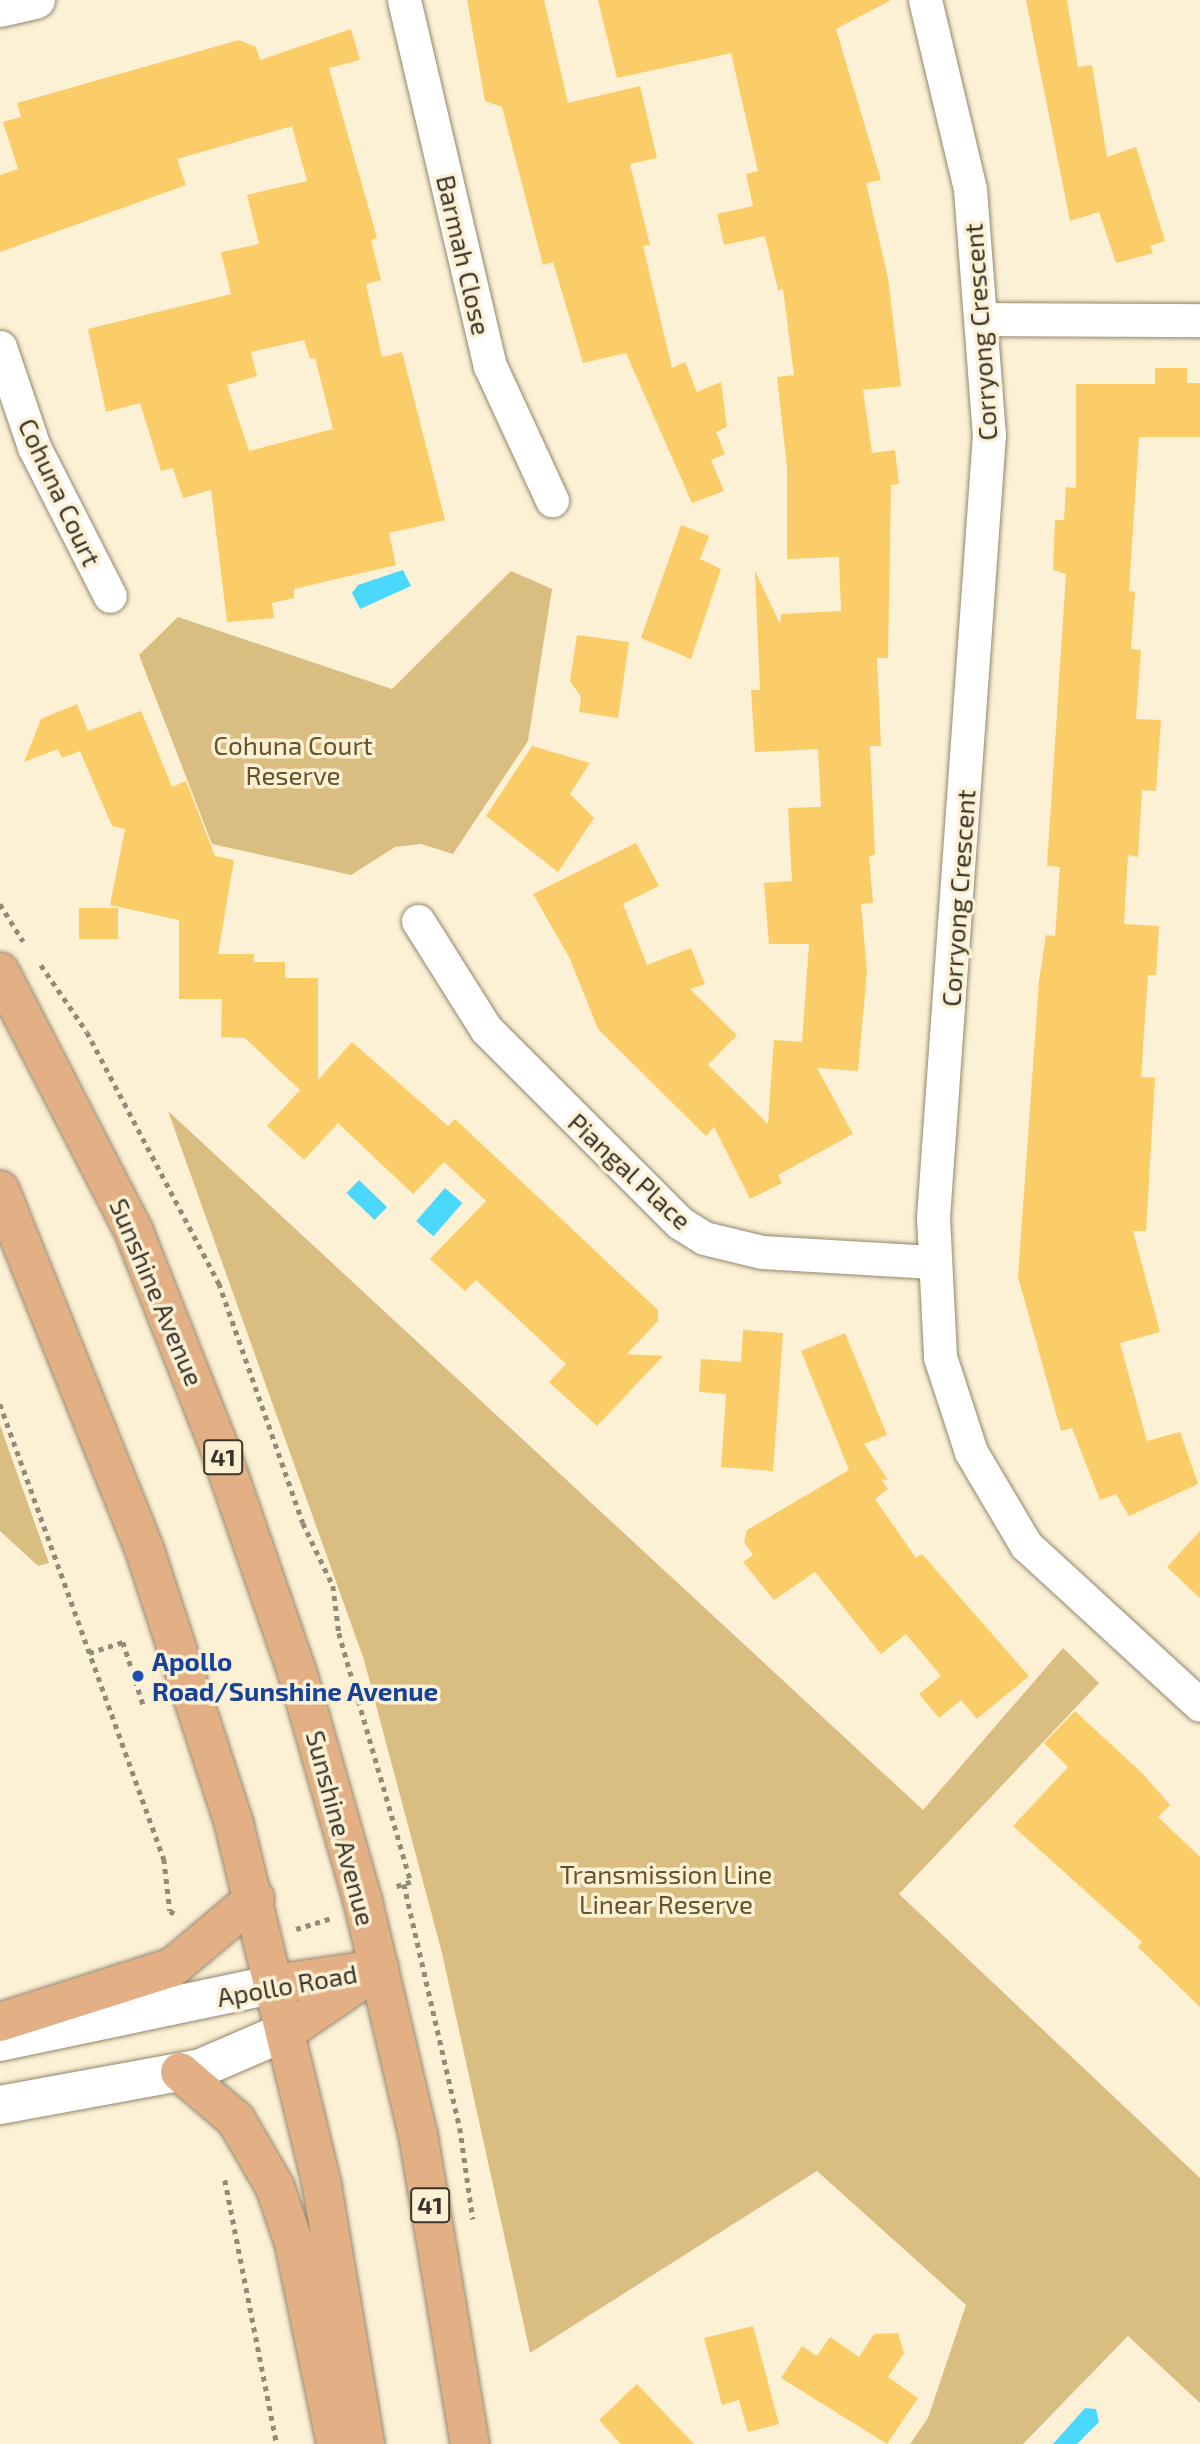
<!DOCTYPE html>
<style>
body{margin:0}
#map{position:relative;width:1200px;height:2444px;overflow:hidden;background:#fcf0d5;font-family:"Exo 2",sans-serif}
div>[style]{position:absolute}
.green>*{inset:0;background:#dabd80}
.water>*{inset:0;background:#4bd8fe;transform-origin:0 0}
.building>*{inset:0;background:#facd69;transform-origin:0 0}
.path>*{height:4.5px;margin-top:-2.25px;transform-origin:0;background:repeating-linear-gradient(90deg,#938b79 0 5px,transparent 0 10px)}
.roads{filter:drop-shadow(0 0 2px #92876e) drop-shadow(0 0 2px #92876e)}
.street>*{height:33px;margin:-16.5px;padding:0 16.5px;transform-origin:16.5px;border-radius:16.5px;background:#fff}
.secondary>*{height:38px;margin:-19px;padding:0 19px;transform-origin:19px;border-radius:19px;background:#fff}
.primary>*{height:38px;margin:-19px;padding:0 19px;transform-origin:19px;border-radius:19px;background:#e2b084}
.dots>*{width:19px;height:19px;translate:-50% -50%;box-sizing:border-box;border:4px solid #fcf0d5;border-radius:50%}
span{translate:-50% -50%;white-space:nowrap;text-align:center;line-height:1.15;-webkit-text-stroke:7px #fcf0d5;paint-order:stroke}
.shield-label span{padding:2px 5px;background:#fcf0d5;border:2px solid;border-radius:5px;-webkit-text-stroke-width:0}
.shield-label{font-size:24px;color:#39342a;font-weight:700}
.street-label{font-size:26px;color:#39342a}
.park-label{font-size:26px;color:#655329}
.transit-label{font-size:26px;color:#164399;font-weight:700}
.left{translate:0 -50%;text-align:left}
</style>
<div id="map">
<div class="green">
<i style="clip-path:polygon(511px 571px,552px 589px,528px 741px,453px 854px,421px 844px,395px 847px,351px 875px,212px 844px,139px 655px,178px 617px,392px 689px)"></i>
<i style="clip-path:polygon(168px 1111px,923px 1810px,1063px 1648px,1099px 1683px,899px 1894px,1200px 2178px,1200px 2403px,1128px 2336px,1023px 2444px,910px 2444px,928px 2418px,966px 2305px,817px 2171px,530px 2353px,442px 1953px,364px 1660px)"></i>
<i style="clip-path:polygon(0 1425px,49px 1563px,38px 1566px,0 1531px)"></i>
</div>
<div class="water">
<i style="clip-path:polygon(403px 570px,411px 586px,360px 609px,352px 593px,358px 585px)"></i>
<i style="left:359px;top:1180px;width:39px;height:18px;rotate:44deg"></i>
<i style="left:445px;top:1188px;width:23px;height:44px;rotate:41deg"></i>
<i style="clip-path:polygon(1085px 2408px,1096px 2409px,1099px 2422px,1077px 2444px,1053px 2444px)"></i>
</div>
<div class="building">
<i style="clip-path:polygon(467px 0,544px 0,568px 103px,640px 86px,657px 158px,630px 164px,650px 245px,643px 246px,672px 368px,685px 362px,697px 392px,721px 382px,727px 427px,716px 432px,725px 454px,711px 460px,724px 491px,692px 503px,626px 353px,583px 363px,553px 262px,543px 265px,502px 107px,485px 101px)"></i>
<i style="clip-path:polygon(598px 0,891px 0,836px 29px,881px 180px,866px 183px,888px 278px,901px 386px,863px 390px,872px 453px,895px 450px,899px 484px,891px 485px,888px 658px,877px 658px,881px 746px,870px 746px,875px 855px,869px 856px,873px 903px,861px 904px,867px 971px,858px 1071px,817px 1068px,853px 1134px,778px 1175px,782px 1183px,750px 1199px,714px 1127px,706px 1136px,598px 1029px,570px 959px,533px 894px,636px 843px,659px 886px,623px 904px,647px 965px,691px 948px,705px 984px,690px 989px,737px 1035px,708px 1065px,768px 1124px,774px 1040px,802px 1042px,809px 944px,769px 944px,764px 883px,792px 881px,788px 808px,821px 807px,818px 749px,755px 752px,751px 690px,760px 690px,755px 571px,780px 624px,781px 614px,841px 611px,839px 557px,787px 559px,787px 467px,777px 377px,794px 375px,783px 289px,778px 290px,765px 236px,724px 245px,717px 214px,753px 206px,746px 174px,758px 171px,731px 53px,617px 78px)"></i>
<i style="clip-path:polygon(1026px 0,1067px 0,1078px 67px,1092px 65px,1107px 157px,1136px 147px,1165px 241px,1150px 246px,1153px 253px,1116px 263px,1099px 212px,1070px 221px)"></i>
<i style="clip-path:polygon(evenodd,351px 29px,360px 60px,329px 68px,377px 238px,371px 240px,381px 280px,366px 284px,382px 357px,402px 352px,445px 520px,389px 533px,396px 565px,294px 589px,294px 598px,272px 603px,274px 618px,227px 622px,211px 490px,183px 498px,173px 468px,161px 471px,140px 403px,106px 412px,88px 329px,231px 294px,221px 252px,259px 244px,247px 195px,307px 181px,292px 126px,177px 159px,186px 185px,0 252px,0 175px,18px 169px,3px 122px,21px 117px,17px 103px,239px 40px,256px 47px,260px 60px,351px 29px,304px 340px,310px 359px,315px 358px,333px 429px,249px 451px,227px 385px,257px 376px,251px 352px,304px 340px)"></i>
<i style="clip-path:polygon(1155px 368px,1187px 368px,1187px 383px,1200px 383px,1200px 437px,1139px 437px,1129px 591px,1135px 592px,1131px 649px,1141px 650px,1136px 719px,1161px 720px,1156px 791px,1142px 790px,1138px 857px,1128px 855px,1124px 924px,1159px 926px,1156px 975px,1148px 975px,1141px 1077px,1155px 1078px,1146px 1231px,1133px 1231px,1160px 1332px,1120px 1343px,1147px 1441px,1180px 1432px,1198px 1484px,1129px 1516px,1116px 1494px,1100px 1500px,1072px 1428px,1061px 1431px,1018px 1277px,1039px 981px,1046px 935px,1055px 936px,1060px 867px,1047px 866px,1066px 574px,1053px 570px,1055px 520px,1064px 520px,1066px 487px,1076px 488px,1076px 384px,1155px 384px)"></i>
<i style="clip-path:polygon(681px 525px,709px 536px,700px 559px,721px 569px,691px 659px,641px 638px)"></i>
<i style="clip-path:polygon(577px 635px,629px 642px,618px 718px,579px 712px,581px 697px,570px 681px)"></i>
<i style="clip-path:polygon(77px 704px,88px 731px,141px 711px,172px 787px,186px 781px,215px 856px,234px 860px,218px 954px,254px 954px,254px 962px,285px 962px,285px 978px,318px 978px,318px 1080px,352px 1042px,448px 1126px,455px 1119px,658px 1310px,658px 1321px,627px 1354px,663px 1356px,597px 1426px,549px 1382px,566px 1364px,476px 1280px,465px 1291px,430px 1259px,486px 1201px,444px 1162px,413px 1194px,338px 1123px,304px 1160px,267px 1126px,300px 1090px,245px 1038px,221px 1037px,222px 999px,179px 999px,179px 920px,110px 905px,125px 829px,112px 826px,80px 751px,62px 758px,58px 749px,24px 762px,41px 719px)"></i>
<i style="clip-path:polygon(532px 746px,590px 763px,570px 794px,594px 818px,558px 872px,486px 816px)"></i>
<i style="left:79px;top:908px;width:39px;height:31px"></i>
<i style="clip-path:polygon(743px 1330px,783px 1333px,773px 1471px,721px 1467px,726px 1394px,699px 1392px,701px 1359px,741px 1362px)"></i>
<i style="clip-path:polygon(845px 1333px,887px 1435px,864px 1444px,888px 1480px,881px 1479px,888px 1489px,875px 1499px,916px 1558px,922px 1554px,1029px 1676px,977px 1719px,961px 1700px,939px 1718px,919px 1694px,941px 1676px,906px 1634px,881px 1654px,815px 1572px,774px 1600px,743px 1562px,753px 1555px,744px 1542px,747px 1530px,849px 1470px,801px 1351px)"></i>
<i style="clip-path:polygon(1200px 1531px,1200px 1598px,1167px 1567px)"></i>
<i style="clip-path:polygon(1075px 1711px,1143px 1774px,1170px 1805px,1158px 1817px,1200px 1857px,1200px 2007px,1138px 1947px,1142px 1942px,1013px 1826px,1068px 1767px,1044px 1743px)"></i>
<i style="clip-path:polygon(753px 2326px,779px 2424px,748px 2432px,739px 2400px,722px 2405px,704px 2338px)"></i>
<i style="clip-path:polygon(898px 2333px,904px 2353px,888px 2377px,918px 2398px,887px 2444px,781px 2378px,802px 2346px,817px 2356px,830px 2337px,859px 2357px,874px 2334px)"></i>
<i style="clip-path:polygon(637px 2384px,655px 2403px,694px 2444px,621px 2444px,599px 2420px)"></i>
</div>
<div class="path">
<i style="left:0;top:904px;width:44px;rotate:58.1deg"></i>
<i style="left:41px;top:965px;width:81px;rotate:55.5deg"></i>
<i style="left:87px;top:1032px;width:284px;rotate:62.3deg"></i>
<i style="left:219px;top:1283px;width:254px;rotate:70.7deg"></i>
<i style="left:303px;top:1523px;width:70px;rotate:64.5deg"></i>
<i style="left:333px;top:1586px;width:47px;rotate:82.7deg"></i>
<i style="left:339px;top:1633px;width:259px;rotate:73.9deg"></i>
<i style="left:411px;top:1882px;width:16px;rotate:162deg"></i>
<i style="left:0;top:1404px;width:484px;rotate:70.2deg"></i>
<i style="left:164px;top:1859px;width:52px;rotate:83.4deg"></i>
<i style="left:170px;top:1911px;width:10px;rotate:29deg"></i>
<i style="left:89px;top:1653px;width:36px;rotate:-18deg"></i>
<i style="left:123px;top:1642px;width:68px;rotate:72.1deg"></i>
<i style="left:404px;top:1884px;width:250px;rotate:77.1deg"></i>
<i style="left:460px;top:2128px;width:92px;rotate:81.9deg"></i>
<i style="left:296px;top:1929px;width:37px;rotate:-17deg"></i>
<i style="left:225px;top:2180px;width:269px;rotate:78.9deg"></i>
</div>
<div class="roads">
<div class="street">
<i style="left:404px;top:0;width:376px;rotate:76.8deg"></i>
<i style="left:490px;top:366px;width:148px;rotate:65.2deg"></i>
<i style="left:925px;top:0;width:194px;rotate:76.6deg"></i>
<i style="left:970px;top:189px;width:246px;rotate:85.6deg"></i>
<i style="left:989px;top:434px;width:785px;rotate:94.09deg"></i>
<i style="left:933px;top:1217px;width:140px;rotate:87.1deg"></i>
<i style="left:940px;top:1357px;width:100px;rotate:71.9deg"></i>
<i style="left:971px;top:1452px;width:108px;rotate:59.4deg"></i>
<i style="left:1026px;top:1545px;width:236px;rotate:42.6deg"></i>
<i style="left:982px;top:319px;width:218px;rotate:0.3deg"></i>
<i style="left:0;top:347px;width:106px;rotate:71.2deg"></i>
<i style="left:34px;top:447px;width:167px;rotate:63deg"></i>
<i style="left:418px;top:921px;width:128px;rotate:57.8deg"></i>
<i style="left:486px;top:1029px;width:274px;rotate:45deg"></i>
<i style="left:680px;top:1223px;width:28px;rotate:32deg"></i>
<i style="left:704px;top:1238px;width:60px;rotate:13.6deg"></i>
<i style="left:762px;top:1252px;width:170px;rotate:3.4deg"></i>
</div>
<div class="secondary">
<i style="left:0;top:8px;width:37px;rotate:-13deg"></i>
<i style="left:0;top:2042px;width:281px;rotate:-11.9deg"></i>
<i style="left:0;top:2105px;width:204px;rotate:-10.4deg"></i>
<i style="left:201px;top:2068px;width:94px;rotate:-23.3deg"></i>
</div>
<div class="primary">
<i style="left:0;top:972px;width:292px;rotate:62.7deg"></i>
<i style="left:134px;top:1232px;width:228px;rotate:68.4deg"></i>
<i style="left:218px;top:1444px;width:244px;rotate:70.9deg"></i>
<i style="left:298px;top:1675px;width:236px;rotate:74deg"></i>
<i style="left:363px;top:1902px;width:238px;rotate:76.7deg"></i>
<i style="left:418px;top:2134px;width:314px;rotate:80.5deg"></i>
<i style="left:0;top:1190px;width:386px;rotate:68.1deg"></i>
<i style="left:144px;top:1548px;width:290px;rotate:71.9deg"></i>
<i style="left:234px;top:1824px;width:373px;rotate:76.3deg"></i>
<i style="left:322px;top:2186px;width:262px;rotate:80.5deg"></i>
<i style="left:275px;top:1984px;width:96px;rotate:-8.4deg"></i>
<i style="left:0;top:2022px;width:182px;rotate:-17.6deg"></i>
<i style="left:173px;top:1967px;width:107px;rotate:-40.1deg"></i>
<i style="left:287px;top:2031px;width:112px;rotate:-34.4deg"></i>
<i style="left:180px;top:2072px;width:74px;rotate:40.6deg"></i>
<i style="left:236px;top:2120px;width:78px;rotate:59.8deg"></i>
<i style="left:275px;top:2187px;width:59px;rotate:71.3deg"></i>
<i style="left:294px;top:2243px;width:205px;rotate:78.2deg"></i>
</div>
</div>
<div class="dots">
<i style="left:138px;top:1676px;background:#1a4fb4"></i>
</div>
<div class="shield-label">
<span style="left:223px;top:1457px">41</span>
<span style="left:430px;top:2205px">41</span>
</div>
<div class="street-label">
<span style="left:464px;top:255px;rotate:77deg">Barmah Close</span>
<span style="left:980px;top:332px;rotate:-94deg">Corryong Crescent</span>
<span style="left:60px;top:492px;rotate:65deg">Cohuna Court</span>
<span style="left:958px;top:898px;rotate:-86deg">Corryong Crescent</span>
<span style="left:630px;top:1171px;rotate:43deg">Piangal Place</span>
<span style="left:157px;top:1292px;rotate:67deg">Sunshine Avenue</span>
<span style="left:341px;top:1828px;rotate:75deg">Sunshine Avenue</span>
<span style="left:287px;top:1985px;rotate:-10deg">Apollo Road</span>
</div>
<div class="park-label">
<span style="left:293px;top:760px">Cohuna Court<br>Reserve</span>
<span style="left:666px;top:1889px">Transmission Line<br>Linear Reserve</span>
</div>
<div class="transit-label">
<span class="left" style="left:152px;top:1676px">Apollo<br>Road/Sunshine Avenue</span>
</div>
</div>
